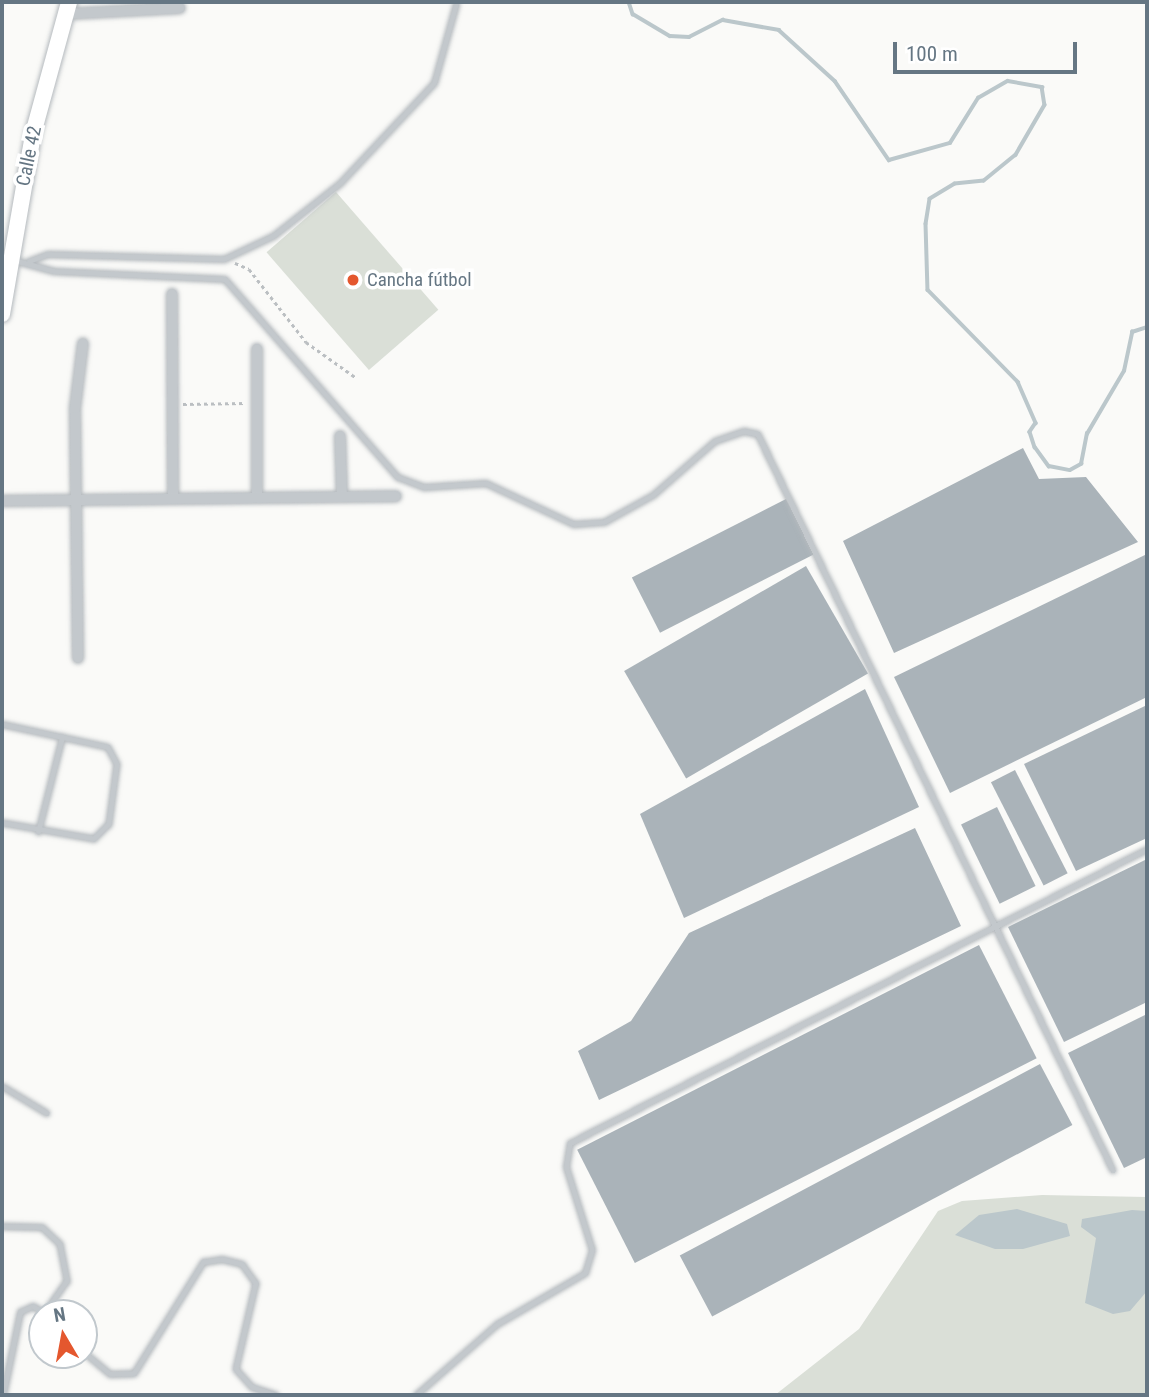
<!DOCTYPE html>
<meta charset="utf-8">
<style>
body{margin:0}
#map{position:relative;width:1149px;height:1397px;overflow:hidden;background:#fafaf8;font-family:"Roboto Condensed",sans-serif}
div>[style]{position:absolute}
.green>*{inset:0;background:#dadfd7;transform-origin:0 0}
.water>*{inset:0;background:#bbc7cb}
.stream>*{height:3.5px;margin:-1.75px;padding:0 1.75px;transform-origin:1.75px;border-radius:1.75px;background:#bbc7cb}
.building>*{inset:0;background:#aab3b9;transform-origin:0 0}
.path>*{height:2.5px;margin-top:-1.25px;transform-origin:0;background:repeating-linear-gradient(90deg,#bbbfc2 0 3.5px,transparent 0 7px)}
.roads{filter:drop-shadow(0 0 2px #b5babe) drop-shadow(0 0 2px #b5babe)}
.service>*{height:4.5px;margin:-2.25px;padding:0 2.25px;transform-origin:2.25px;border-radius:2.25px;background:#c3c8cc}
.minor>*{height:10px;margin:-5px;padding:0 5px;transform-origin:5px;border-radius:5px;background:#c3c8cc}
.primary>*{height:16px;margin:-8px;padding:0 8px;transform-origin:8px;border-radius:8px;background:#fff}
.dots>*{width:19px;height:19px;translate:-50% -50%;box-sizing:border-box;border:4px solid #fff;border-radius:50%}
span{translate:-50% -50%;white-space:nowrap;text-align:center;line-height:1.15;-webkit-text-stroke:7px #fff;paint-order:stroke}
.street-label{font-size:19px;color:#657683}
.poi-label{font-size:19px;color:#657683}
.left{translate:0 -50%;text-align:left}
.frame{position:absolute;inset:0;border:4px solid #657683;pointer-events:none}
.north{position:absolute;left:28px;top:1299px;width:70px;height:70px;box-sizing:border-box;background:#fff;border:2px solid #c1c8cd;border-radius:50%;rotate:350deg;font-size:19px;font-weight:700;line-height:28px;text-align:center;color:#657683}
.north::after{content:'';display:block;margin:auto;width:24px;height:32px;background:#e4572e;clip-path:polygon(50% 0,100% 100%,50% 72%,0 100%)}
.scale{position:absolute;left:893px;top:42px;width:184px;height:32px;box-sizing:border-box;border:4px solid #657683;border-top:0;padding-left:9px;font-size:21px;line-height:24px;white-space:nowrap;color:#657683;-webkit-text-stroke:5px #fff;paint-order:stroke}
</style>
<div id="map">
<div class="green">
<i style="left:336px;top:192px;width:156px;height:92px;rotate:49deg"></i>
<i style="clip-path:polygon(1042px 1195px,1147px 1197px,1147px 1395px,775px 1395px,859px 1329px,938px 1211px,962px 1201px)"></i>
</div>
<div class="water">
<i style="clip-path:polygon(1017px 1209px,1067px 1224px,1070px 1236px,1023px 1249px,995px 1249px,955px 1235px,979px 1215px)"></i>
<i style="clip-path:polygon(1132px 1210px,1147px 1211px,1147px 1291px,1130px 1311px,1113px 1314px,1085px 1303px,1096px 1238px,1081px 1227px,1082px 1219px)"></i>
</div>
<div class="stream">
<i style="left:629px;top:2px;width:13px;rotate:72deg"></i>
<i style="left:633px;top:14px;width:43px;rotate:30.7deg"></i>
<i style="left:670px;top:36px;width:19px;rotate:3deg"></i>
<i style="left:689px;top:37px;width:38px;rotate:-27deg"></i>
<i style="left:723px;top:20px;width:57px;rotate:10.1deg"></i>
<i style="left:779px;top:30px;width:76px;rotate:42.3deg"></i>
<i style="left:835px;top:81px;width:96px;rotate:55.6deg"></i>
<i style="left:889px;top:160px;width:63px;rotate:-15.6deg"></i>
<i style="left:950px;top:143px;width:53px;rotate:-58.1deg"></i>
<i style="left:978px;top:98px;width:34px;rotate:-30deg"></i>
<i style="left:1008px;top:81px;width:35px;rotate:10deg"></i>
<i style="left:1042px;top:87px;width:18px;rotate:81deg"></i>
<i style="left:1045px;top:105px;width:58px;rotate:120.1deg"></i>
<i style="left:1016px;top:155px;width:41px;rotate:140.9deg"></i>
<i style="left:984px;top:181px;width:29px;rotate:174deg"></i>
<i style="left:955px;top:184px;width:29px;rotate:149deg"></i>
<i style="left:930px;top:199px;width:25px;rotate:99deg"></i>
<i style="left:926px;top:224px;width:66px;rotate:88.3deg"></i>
<i style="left:928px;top:290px;width:129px;rotate:45.6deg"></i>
<i style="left:1018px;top:382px;width:45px;rotate:66.3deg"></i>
<i style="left:1036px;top:423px;width:11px;rotate:124deg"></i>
<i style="left:1030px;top:432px;width:16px;rotate:72deg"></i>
<i style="left:1035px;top:447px;width:24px;rotate:54deg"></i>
<i style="left:1049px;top:466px;width:21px;rotate:11deg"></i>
<i style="left:1070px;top:470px;width:13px;rotate:-29deg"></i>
<i style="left:1081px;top:464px;width:31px;rotate:-79deg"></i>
<i style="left:1087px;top:434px;width:73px;rotate:-59.6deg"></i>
<i style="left:1124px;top:371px;width:40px;rotate:-78deg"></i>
<i style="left:1132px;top:332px;width:16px;rotate:-18deg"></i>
</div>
<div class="building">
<i style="clip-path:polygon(1023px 448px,1039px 479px,1086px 477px,1138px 542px,894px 653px,843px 541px)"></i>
<i style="left:786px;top:499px;width:62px;height:173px;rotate:63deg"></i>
<i style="clip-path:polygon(1147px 554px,1147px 697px,950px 793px,894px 677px)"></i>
<i style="left:806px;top:566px;width:124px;height:210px;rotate:60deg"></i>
<i style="clip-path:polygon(865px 689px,919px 807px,684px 918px,640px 814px)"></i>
<i style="clip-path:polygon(1147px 705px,1147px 838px,1076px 871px,1024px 764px)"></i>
<i style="left:1015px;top:770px;width:116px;height:27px;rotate:63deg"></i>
<i style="left:997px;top:807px;width:88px;height:40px;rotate:64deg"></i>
<i style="clip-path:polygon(915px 828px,961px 926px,599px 1100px,578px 1051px,631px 1021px,689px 933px)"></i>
<i style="clip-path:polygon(1147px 859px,1147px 1002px,1064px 1042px,1008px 927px)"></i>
<i style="left:979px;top:945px;width:127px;height:451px;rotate:63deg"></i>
<i style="clip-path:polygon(1147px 1014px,1147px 1157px,1124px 1168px,1068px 1053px)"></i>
<i style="left:1040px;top:1064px;width:69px;height:408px;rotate:62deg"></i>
</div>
<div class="path">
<i style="left:235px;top:263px;width:15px;rotate:23deg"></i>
<i style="left:249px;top:269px;width:93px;rotate:52deg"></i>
<i style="left:306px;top:342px;width:60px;rotate:35.5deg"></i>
<i style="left:183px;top:404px;width:63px;rotate:-0.9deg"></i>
</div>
<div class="roads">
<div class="service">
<i style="left:14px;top:260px;width:41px;rotate:15.4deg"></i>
<i style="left:54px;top:271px;width:171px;rotate:2.7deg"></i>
<i style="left:225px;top:279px;width:263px;rotate:48.9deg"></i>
<i style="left:398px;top:477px;width:28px;rotate:21deg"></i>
<i style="left:424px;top:487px;width:62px;rotate:-3.7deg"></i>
<i style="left:486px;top:483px;width:97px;rotate:25deg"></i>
<i style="left:574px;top:524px;width:30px;rotate:-4deg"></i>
<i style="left:604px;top:522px;width:56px;rotate:-28.9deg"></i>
<i style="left:653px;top:495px;width:82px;rotate:-41.1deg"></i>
<i style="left:715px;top:441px;width:31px;rotate:-19deg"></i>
<i style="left:744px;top:431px;width:14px;rotate:12deg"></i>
<i style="left:758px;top:434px;width:817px;rotate:64.25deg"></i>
<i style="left:29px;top:261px;width:20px;rotate:-20deg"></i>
<i style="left:48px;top:254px;width:176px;rotate:1.6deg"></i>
<i style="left:224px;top:259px;width:54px;rotate:-25.1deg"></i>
<i style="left:273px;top:236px;width:85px;rotate:-38.3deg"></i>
<i style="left:340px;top:183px;width:137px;rotate:-46.8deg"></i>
<i style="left:434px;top:83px;width:82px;rotate:-74.4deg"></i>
<i style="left:2px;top:724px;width:108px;rotate:12.2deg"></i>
<i style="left:108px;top:747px;width:19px;rotate:62deg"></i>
<i style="left:117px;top:764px;width:61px;rotate:97.6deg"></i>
<i style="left:109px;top:824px;width:21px;rotate:135deg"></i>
<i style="left:94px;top:839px;width:93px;rotate:-170.1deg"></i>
<i style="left:38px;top:832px;width:98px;rotate:-75.8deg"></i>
<i style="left:2px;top:1086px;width:52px;rotate:31deg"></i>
<i style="left:2px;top:1226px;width:40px;rotate:1.4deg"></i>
<i style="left:42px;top:1227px;width:25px;rotate:43deg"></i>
<i style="left:60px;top:1244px;width:38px;rotate:79deg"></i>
<i style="left:67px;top:1281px;width:38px;rotate:125deg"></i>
<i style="left:84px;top:1352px;width:34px;rotate:40deg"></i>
<i style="left:110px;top:1374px;width:24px;rotate:-2deg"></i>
<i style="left:134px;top:1373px;width:131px;rotate:-58.1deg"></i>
<i style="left:203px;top:1262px;width:19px;rotate:-9deg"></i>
<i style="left:222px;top:1259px;width:21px;rotate:14deg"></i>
<i style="left:242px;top:1264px;width:24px;rotate:54deg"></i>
<i style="left:256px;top:1283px;width:88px;rotate:103.1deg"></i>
<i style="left:236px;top:1369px;width:24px;rotate:48deg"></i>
<i style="left:252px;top:1387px;width:25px;rotate:18deg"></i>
<i style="left:3px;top:1395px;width:85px;rotate:-78.4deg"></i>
<i style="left:20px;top:1312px;width:14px;rotate:-25deg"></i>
<i style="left:33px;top:1306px;width:14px;rotate:30deg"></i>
<i style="left:416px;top:1395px;width:108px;rotate:-41.2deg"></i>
<i style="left:497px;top:1324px;width:102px;rotate:-30.1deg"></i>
<i style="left:585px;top:1273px;width:24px;rotate:-73deg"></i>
<i style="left:592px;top:1250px;width:87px;rotate:-107.4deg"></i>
<i style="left:566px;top:1167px;width:24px;rotate:-81deg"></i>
<i style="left:570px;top:1143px;width:648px;rotate:-27deg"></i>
</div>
<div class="minor">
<i style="left:66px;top:14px;width:114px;rotate:-3deg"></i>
<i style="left:172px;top:294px;width:204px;rotate:89.7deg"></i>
<i style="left:340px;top:436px;width:61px;rotate:88.1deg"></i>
<i style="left:257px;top:498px;width:149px;rotate:-90deg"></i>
<i style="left:2px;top:501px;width:394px;rotate:-0.7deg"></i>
<i style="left:78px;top:658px;width:250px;rotate:-90.7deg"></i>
<i style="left:75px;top:408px;width:65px;rotate:-83deg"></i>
</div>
<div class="primary">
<i style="left:2px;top:314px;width:183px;rotate:-80.2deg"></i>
<i style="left:33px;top:134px;width:137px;rotate:-74.7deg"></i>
</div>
</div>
<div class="dots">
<i style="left:353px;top:280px;background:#e4572e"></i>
</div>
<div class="street-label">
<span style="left:29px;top:156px;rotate:-78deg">Calle 42</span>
</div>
<div class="poi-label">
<span class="left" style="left:367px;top:280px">Cancha fútbol</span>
</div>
<div class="frame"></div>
<div class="north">N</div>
<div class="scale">100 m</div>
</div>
